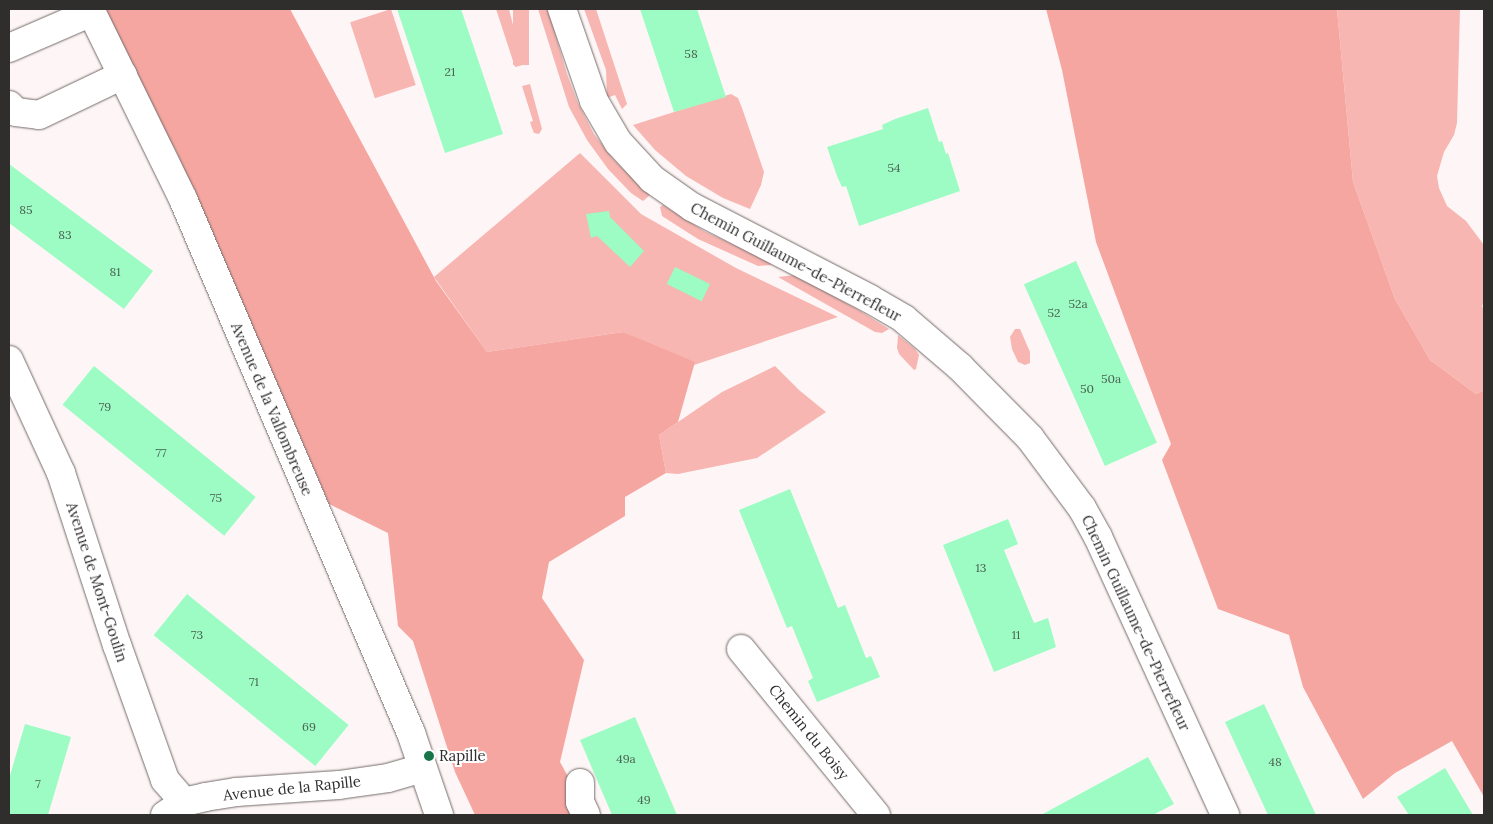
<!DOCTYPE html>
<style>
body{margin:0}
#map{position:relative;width:1493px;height:824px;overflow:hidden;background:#fef6f6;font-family:Lora,serif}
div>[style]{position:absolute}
.green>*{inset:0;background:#f7b6b1;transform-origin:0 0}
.forest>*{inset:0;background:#f6a6a0}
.building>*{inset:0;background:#9cfcc3;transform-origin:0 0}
.roads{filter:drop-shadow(0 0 1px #736b6a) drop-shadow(0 0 1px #736b6a)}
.minor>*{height:28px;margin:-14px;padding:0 14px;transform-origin:14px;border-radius:14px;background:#fff}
.dots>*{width:14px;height:14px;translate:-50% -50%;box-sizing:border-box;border:2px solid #fff;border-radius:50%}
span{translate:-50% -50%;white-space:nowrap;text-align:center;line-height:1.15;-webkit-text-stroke:4px #fff;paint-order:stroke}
.number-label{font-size:12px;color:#4b6152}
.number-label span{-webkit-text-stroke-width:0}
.street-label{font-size:15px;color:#302d2d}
.poi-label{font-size:15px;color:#302d2d}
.left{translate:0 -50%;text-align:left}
.frame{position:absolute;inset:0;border:10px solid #302d2d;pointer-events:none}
</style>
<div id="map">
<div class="green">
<i style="left:391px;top:9px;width:80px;height:43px;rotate:72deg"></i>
<i style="clip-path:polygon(496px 9px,509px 9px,523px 65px,515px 67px)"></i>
<i style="left:513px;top:9px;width:16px;height:56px"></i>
<i style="clip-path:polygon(538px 9px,548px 9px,567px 74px,578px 103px,594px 134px,614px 160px,650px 195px,643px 201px,631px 193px,608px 169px,587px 140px,569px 107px)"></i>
<i style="clip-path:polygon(584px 9px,596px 9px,627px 104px,622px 109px,615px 95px,607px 98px,606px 70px)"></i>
<i style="clip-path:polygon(1337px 9px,1460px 9px,1457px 123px,1454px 135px,1444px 152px,1437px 176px,1439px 188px,1447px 206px,1466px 221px,1484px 245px,1484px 304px,1482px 305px,1484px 311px,1484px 390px,1476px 394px,1430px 360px,1395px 299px,1353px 182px)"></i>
<i style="clip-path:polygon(530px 84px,542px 129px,539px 134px,534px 133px,532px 128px,530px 122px,533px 121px,522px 86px)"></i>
<i style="clip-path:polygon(731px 94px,738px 98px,742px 108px,764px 172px,761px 185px,750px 209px,723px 198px,686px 176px,655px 150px,633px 125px)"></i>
<i style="clip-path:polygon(580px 153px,641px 214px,736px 268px,838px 317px,694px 365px,623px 332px,487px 352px,434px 277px)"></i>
<i style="clip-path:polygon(663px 205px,704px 231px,772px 263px,771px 265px,758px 266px,698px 239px,662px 216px,660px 207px)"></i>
<i style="clip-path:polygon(795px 275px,857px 309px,889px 329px,882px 333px,875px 332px,778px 277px)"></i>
<i style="clip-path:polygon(1015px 329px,1020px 329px,1030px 352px,1030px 363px,1025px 365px,1018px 362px,1012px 349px,1010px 337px)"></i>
<i style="clip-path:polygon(898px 335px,915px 349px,919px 355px,916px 369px,914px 370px,899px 354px,897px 348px)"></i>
<i style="clip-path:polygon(775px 366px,799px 390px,826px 412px,757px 458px,678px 474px,666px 473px,659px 435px,722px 392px)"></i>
</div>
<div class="forest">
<i style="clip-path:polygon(93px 9px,290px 9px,436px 281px,487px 352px,623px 332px,695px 362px,678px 422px,659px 435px,666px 473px,625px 497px,625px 516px,549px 562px,542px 598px,584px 660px,560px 762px,575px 789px,578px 815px,475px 815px,455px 772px,413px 641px,398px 626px,388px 533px,329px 504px,176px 151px)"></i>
<i style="clip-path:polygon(1046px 9px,1337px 9px,1353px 182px,1395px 299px,1430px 360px,1476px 394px,1484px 390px,1484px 797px,1452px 741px,1395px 773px,1363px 799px,1303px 687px,1289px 635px,1218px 609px,1162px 460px,1171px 444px,1096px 242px,1062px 70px)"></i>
</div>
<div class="building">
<i style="clip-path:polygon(397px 9px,461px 9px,503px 134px,445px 153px)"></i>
<i style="clip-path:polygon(640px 9px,697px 9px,726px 97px,674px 112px)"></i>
<i style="clip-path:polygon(928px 108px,939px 142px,942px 141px,946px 154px,948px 153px,960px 191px,859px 226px,846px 186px,842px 187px,837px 176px,827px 147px,883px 129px,882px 125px,895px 119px)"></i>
<i style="clip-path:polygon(9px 164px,153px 271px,124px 309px,9px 223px)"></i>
<i style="clip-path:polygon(609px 211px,610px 217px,644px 251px,630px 267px,597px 236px,591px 238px,586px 214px)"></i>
<i style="left:1076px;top:261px;width:199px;height:57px;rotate:66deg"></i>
<i style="left:675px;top:267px;width:39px;height:19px;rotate:26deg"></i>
<i style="left:94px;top:366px;width:208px;height:50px;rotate:39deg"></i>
<i style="clip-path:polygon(790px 489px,838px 608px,845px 605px,866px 658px,871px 656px,880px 677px,817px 702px,808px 681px,813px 678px,792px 626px,787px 628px,739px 510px)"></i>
<i style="clip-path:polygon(1008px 519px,1018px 544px,1004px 550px,1034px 623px,1048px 618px,1056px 647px,994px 672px,943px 545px)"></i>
<i style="left:187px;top:594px;width:208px;height:53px;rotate:39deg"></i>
<i style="clip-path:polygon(1264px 704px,1316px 815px,1268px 815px,1225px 722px)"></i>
<i style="clip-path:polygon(635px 717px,677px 815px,612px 815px,580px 740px)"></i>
<i style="clip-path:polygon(25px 724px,71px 737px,48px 815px,9px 815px,9px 779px)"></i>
<i style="clip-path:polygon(1148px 757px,1174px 804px,1153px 815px,1041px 815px)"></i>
<i style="clip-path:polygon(1445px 768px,1473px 815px,1409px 815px,1397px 797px)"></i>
</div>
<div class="roads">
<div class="minor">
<i style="left:90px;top:9px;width:212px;rotate:63.9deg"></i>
<i style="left:183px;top:199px;width:581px;rotate:66.88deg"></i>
<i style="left:411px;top:733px;width:87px;rotate:71.1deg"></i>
<i style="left:562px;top:9px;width:97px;rotate:70.8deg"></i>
<i style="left:594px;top:101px;width:48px;rotate:59.7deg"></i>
<i style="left:618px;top:142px;width:50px;rotate:47.4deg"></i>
<i style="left:652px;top:179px;width:49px;rotate:35deg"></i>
<i style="left:692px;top:207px;width:200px;rotate:27.3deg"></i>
<i style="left:870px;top:299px;width:39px;rotate:30deg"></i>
<i style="left:904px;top:319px;width:74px;rotate:40.6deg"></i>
<i style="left:960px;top:367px;width:100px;rotate:45.4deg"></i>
<i style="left:1030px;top:438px;width:87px;rotate:53.4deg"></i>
<i style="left:1082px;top:508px;width:33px;rotate:61deg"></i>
<i style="left:1098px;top:537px;width:306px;rotate:65.4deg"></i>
<i style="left:9px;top:48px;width:90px;rotate:-23.4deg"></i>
<i style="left:9px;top:105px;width:10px;rotate:45deg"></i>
<i style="left:16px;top:112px;width:23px;rotate:7deg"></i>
<i style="left:39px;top:115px;width:93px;rotate:-25.5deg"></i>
<i style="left:9px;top:360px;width:124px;rotate:65.3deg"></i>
<i style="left:61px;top:473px;width:181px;rotate:72deg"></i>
<i style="left:117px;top:645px;width:143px;rotate:70.4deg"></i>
<i style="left:165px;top:780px;width:29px;rotate:49deg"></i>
<i style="left:741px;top:649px;width:214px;rotate:50.9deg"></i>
<i style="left:580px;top:783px;width:19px;rotate:90deg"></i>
<i style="left:580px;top:802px;width:14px;rotate:65deg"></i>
<i style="left:165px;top:815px;width:23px;rotate:-34deg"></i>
<i style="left:184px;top:802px;width:22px;rotate:-13deg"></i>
<i style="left:205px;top:797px;width:31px;rotate:-9deg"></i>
<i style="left:236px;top:792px;width:103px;rotate:-3.9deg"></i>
<i style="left:339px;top:785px;width:49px;rotate:-8.1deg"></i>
<i style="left:388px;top:778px;width:36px;rotate:-16deg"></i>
</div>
</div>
<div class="dots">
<i style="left:429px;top:756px;background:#197448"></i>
</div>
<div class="number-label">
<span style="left:691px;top:54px">58</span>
<span style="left:450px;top:72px">21</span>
<span style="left:894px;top:168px">54</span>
<span style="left:26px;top:210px">85</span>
<span style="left:65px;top:235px">83</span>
<span style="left:115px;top:272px">81</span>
<span style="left:1078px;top:304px">52a</span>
<span style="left:1054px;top:313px">52</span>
<span style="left:1111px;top:379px">50a</span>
<span style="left:1087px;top:389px">50</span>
<span style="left:105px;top:407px">79</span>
<span style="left:161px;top:453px">77</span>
<span style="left:216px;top:498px">75</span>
<span style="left:981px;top:568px">13</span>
<span style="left:197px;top:635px">73</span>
<span style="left:1016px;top:635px">11</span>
<span style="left:254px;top:682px">71</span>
<span style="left:309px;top:727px">69</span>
<span style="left:626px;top:759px">49a</span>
<span style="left:1275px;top:762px">48</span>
<span style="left:38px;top:784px">7</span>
<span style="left:644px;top:800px">49</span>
</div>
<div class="street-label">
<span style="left:796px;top:262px;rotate:28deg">Chemin Guillaume-de-Pierrefleur</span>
<span style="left:272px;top:409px;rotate:67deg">Avenue de la Vallombreuse</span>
<span style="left:97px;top:582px;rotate:72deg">Avenue de Mont-Goulin</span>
<span style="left:1136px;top:623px;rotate:65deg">Chemin Guillaume-de-Pierrefleur</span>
<span style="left:809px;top:732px;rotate:51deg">Chemin du Boisy</span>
<span style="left:292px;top:788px;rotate:-6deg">Avenue de la Rapille</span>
</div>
<div class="poi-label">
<span class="left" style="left:439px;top:756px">Rapille</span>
</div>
<div class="frame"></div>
</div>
